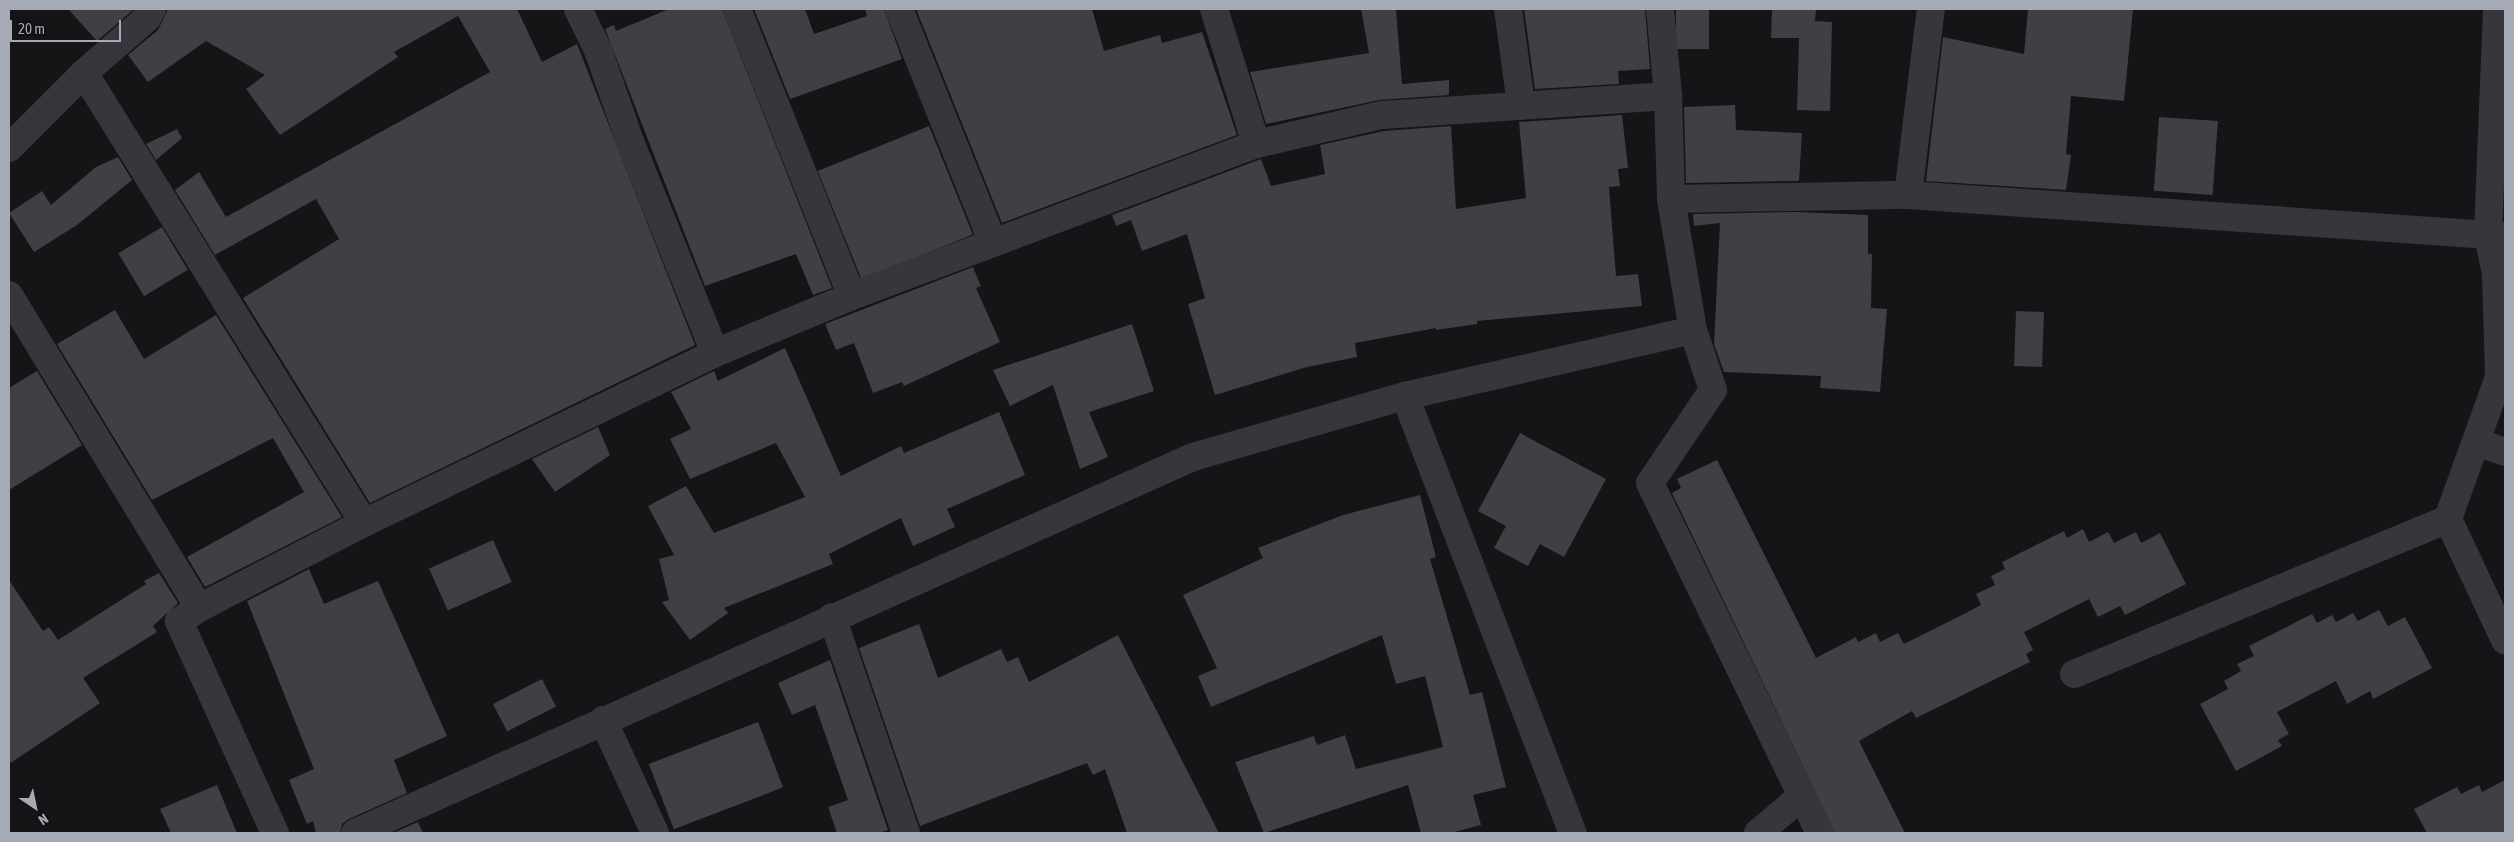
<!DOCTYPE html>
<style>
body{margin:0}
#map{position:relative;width:2514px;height:842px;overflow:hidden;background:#151517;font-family:"Asap Condensed",sans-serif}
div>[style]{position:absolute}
.building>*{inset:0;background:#3f3f44;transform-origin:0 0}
.minor>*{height:28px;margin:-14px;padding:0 14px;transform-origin:14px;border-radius:14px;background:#36363c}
span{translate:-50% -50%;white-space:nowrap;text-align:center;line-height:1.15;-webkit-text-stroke:5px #101012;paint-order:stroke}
.frame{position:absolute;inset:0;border:10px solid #a6aab7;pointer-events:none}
.north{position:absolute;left:10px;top:782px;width:50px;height:50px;-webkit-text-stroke:4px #101012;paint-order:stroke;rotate:146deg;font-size:14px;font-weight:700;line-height:20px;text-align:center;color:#a6aab7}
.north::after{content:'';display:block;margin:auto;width:18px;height:22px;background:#a6aab7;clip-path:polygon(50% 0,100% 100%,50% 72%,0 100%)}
.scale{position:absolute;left:10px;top:20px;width:111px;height:22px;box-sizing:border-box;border:2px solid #a6aab7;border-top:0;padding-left:6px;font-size:15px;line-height:18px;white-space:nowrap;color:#a6aab7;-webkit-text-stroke:4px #101012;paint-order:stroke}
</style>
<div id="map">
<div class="building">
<i style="clip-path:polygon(68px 9px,134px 9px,97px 41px)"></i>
<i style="clip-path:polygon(168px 9px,517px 9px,542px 62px,577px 44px,695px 345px,370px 503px,243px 298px,339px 239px,316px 199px,215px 255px,175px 190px,199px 172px,226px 217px,490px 72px,458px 16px,394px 52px,398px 57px,280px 135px,246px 89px,265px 75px,206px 41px,148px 82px,128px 55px,158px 30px)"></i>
<i style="clip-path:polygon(669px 9px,722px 9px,832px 288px,813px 295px,796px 254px,705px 286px,605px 29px,614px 25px,616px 31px)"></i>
<i style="clip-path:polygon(754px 9px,805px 9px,814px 34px,867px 16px,865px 9px,884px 9px,902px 59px,790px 99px)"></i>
<i style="clip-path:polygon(916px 9px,1092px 9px,1104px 51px,1160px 35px,1162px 43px,1202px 32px,1237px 135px,1002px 223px)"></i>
<i style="clip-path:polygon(1361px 9px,1396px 9px,1402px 84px,1449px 80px,1449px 95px,1379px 100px,1266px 124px,1250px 72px,1369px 53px)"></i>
<i style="clip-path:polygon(1524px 9px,1645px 9px,1650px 69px,1618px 71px,1619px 84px,1535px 89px)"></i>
<i style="left:1676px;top:9px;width:33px;height:40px"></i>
<i style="clip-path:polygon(1772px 9px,1816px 9px,1815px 21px,1832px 22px,1830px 111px,1797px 110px,1799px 38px,1771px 38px)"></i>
<i style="clip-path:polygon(2028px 9px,2133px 9px,2124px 101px,2071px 96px,2066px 154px,2071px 155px,2066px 190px,1926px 181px,1943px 37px,2024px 54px)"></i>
<i style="clip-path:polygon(1735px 105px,1736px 130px,1802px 133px,1799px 181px,1686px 183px,1684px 107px)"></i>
<i style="clip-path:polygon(1622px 115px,1628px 168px,1618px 169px,1620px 186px,1609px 187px,1616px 276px,1638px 274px,1642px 306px,1477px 321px,1477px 324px,1436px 330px,1436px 328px,1355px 343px,1357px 357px,1307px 367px,1215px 395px,1188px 304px,1205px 298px,1187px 234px,1142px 251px,1131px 220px,1116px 226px,1112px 215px,1261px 159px,1271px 186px,1325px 174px,1320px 145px,1384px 131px,1451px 126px,1456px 209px,1526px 198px,1519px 122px)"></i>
<i style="left:2159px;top:117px;width:59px;height:74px;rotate:4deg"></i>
<i style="left:929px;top:126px;width:117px;height:120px;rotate:68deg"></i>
<i style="clip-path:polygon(177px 129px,182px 138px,156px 160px,146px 144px)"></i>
<i style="clip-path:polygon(118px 157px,132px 180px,77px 225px,34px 252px,9px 213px,42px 191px,51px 205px,96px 167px)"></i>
<i style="clip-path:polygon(1797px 212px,1868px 215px,1868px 254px,1872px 254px,1871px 308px,1887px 309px,1880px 392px,1820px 388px,1821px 376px,1724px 372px,1714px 344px,1720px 223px,1694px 226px,1693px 214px)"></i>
<i style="left:162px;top:227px;width:50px;height:51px;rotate:59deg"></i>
<i style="clip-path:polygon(973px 267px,981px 286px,976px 288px,1000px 342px,904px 386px,902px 382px,873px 393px,854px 343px,836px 350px,825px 324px)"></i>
<i style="clip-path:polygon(115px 310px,144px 359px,216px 315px,342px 517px,205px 587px,187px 557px,304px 492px,273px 438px,152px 500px,57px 344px)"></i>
<i style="left:2016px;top:311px;width:28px;height:55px;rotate:2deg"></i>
<i style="clip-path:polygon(1132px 324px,1154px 391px,1089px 412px,1108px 457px,1080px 469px,1053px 385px,1010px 406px,993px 370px)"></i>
<i style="clip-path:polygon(785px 348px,841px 476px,901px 446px,904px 453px,999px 412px,1025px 475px,947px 509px,955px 527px,913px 546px,901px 518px,829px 554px,833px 564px,724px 608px,728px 613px,690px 640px,662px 602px,669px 600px,659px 559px,674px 555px,648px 506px,686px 486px,714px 533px,805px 497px,776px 443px,690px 479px,670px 439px,691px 429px,671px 392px,714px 371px,718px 381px)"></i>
<i style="clip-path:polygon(37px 371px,82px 445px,9px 490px,9px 388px)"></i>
<i style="clip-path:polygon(598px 427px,610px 455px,555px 492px,532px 459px)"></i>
<i style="clip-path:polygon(1520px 433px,1606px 479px,1564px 557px,1540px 544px,1528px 566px,1494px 548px,1506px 526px,1478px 511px)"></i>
<i style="clip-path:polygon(1717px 460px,1816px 658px,1856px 637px,1858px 642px,1876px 633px,1880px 642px,1898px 633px,1904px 644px,1962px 615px,1981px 605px,1976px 594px,1995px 585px,1991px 576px,2005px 569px,2002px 562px,2064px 531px,2067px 538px,2083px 529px,2089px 542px,2108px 532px,2114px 543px,2136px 532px,2141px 543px,2160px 533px,2186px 584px,2125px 615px,2120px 606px,2098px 617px,2089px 599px,2024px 632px,2033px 650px,2026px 654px,2030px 662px,1916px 718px,1912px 711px,1859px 741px,1905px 833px,1835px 833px,1672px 493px,1681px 488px,1677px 479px)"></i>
<i style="clip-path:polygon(1420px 495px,1436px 557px,1430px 559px,1470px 695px,1482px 692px,1506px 787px,1473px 795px,1481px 825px,1450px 833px,1421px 833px,1408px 785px,1264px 833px,1235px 762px,1314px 736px,1317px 745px,1345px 735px,1356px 769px,1443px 747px,1425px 676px,1396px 684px,1382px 635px,1211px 707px,1198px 676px,1217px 668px,1183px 595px,1263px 558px,1258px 548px,1343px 515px)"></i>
<i style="left:493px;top:540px;width:46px;height:70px;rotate:66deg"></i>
<i style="clip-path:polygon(309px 569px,324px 604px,378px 581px,447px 736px,394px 760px,407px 793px,349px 819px,342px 824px,340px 833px,316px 833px,313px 821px,307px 824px,289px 780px,314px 769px,247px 601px)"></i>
<i style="clip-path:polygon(159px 573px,178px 603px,153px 626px,157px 632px,83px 678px,100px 703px,9px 764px,9px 580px,43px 631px,49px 627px,58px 640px,146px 584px,144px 581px)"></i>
<i style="clip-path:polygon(2379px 610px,2388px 626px,2405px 617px,2432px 668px,2373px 699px,2370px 691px,2347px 704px,2336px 681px,2277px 712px,2289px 734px,2278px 740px,2282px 746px,2236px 771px,2200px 704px,2228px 689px,2224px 681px,2241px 671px,2237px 664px,2254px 656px,2249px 646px,2312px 614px,2317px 623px,2332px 615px,2336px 622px,2353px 613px,2358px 621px)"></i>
<i style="clip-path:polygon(919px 624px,938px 678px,1001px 649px,1007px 662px,1018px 657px,1029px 682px,1118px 635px,1219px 833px,1127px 833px,1105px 769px,1093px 775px,1087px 763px,920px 826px,859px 648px)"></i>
<i style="clip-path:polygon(830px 660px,888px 830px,878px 833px,837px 833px,828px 807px,848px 800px,815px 705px,792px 715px,778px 683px)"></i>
<i style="left:542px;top:679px;width:31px;height:55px;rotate:63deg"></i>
<i style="left:758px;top:722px;width:70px;height:117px;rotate:69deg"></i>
<i style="clip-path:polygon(2505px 780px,2505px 833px,2427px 833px,2414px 809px,2457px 787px,2461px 794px,2479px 785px,2482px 792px)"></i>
<i style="clip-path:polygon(217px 785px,237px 833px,171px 833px,160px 809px)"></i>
<i style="clip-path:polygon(418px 822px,423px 833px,393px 833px)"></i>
</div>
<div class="minor">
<i style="left:578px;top:9px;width:46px;rotate:64deg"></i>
<i style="left:598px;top:50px;width:100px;rotate:70.7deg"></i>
<i style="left:631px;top:144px;width:225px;rotate:68.1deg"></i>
<i style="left:737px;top:9px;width:309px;rotate:68.2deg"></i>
<i style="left:899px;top:9px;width:252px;rotate:68.1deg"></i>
<i style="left:1214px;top:9px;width:141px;rotate:72.7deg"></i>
<i style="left:1508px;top:9px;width:96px;rotate:82.2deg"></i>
<i style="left:1660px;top:9px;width:87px;rotate:84.7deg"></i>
<i style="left:1668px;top:96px;width:103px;rotate:88.3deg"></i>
<i style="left:1671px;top:199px;width:133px;rotate:80.5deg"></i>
<i style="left:1693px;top:330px;width:63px;rotate:71.6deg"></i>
<i style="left:1713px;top:390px;width:112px;rotate:124.1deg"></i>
<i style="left:1650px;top:483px;width:389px;rotate:64.1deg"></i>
<i style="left:2497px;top:9px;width:227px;rotate:92.3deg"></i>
<i style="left:2488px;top:236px;width:40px;rotate:78deg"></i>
<i style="left:2496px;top:275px;width:102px;rotate:88.3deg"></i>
<i style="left:2499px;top:377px;width:151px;rotate:109.8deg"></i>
<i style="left:2448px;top:519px;width:134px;rotate:64.8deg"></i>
<i style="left:84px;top:73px;width:530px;rotate:58.11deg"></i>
<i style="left:9px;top:148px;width:106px;rotate:-45deg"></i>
<i style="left:84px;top:73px;width:84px;rotate:-41.1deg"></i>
<i style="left:147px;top:18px;width:10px;rotate:-61deg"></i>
<i style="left:1908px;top:195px;width:187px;rotate:-83deg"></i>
<i style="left:1671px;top:199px;width:237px;rotate:-1deg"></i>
<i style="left:1908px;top:195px;width:598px;rotate:3.93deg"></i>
<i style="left:9px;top:295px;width:366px;rotate:58.7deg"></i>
<i style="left:1405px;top:396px;width:468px;rotate:69deg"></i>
<i style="left:2476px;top:442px;width:31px;rotate:19deg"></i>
<i style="left:832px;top:617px;width:228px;rotate:71.1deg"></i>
<i style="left:2074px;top:674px;width:405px;rotate:-22.5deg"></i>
<i style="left:603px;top:720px;width:124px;rotate:65.3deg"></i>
<i style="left:275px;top:833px;width:233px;rotate:-114.4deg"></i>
<i style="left:179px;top:621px;width:24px;rotate:-33deg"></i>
<i style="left:199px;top:608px;width:186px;rotate:-27.3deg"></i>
<i style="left:364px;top:523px;width:390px;rotate:-25.8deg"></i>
<i style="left:715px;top:353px;width:148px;rotate:-22.6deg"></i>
<i style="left:852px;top:296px;width:432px;rotate:-20.6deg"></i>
<i style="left:1256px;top:144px;width:129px;rotate:-13deg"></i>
<i style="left:1382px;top:115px;width:287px;rotate:-3.8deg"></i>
<i style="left:355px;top:833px;width:918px;rotate:-24.17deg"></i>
<i style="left:1193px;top:457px;width:221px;rotate:-16.1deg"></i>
<i style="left:1405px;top:396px;width:295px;rotate:-12.9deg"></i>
<i style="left:1758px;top:833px;width:57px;rotate:-40.1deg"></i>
</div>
<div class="frame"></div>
<div class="north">N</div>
<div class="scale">20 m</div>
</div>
